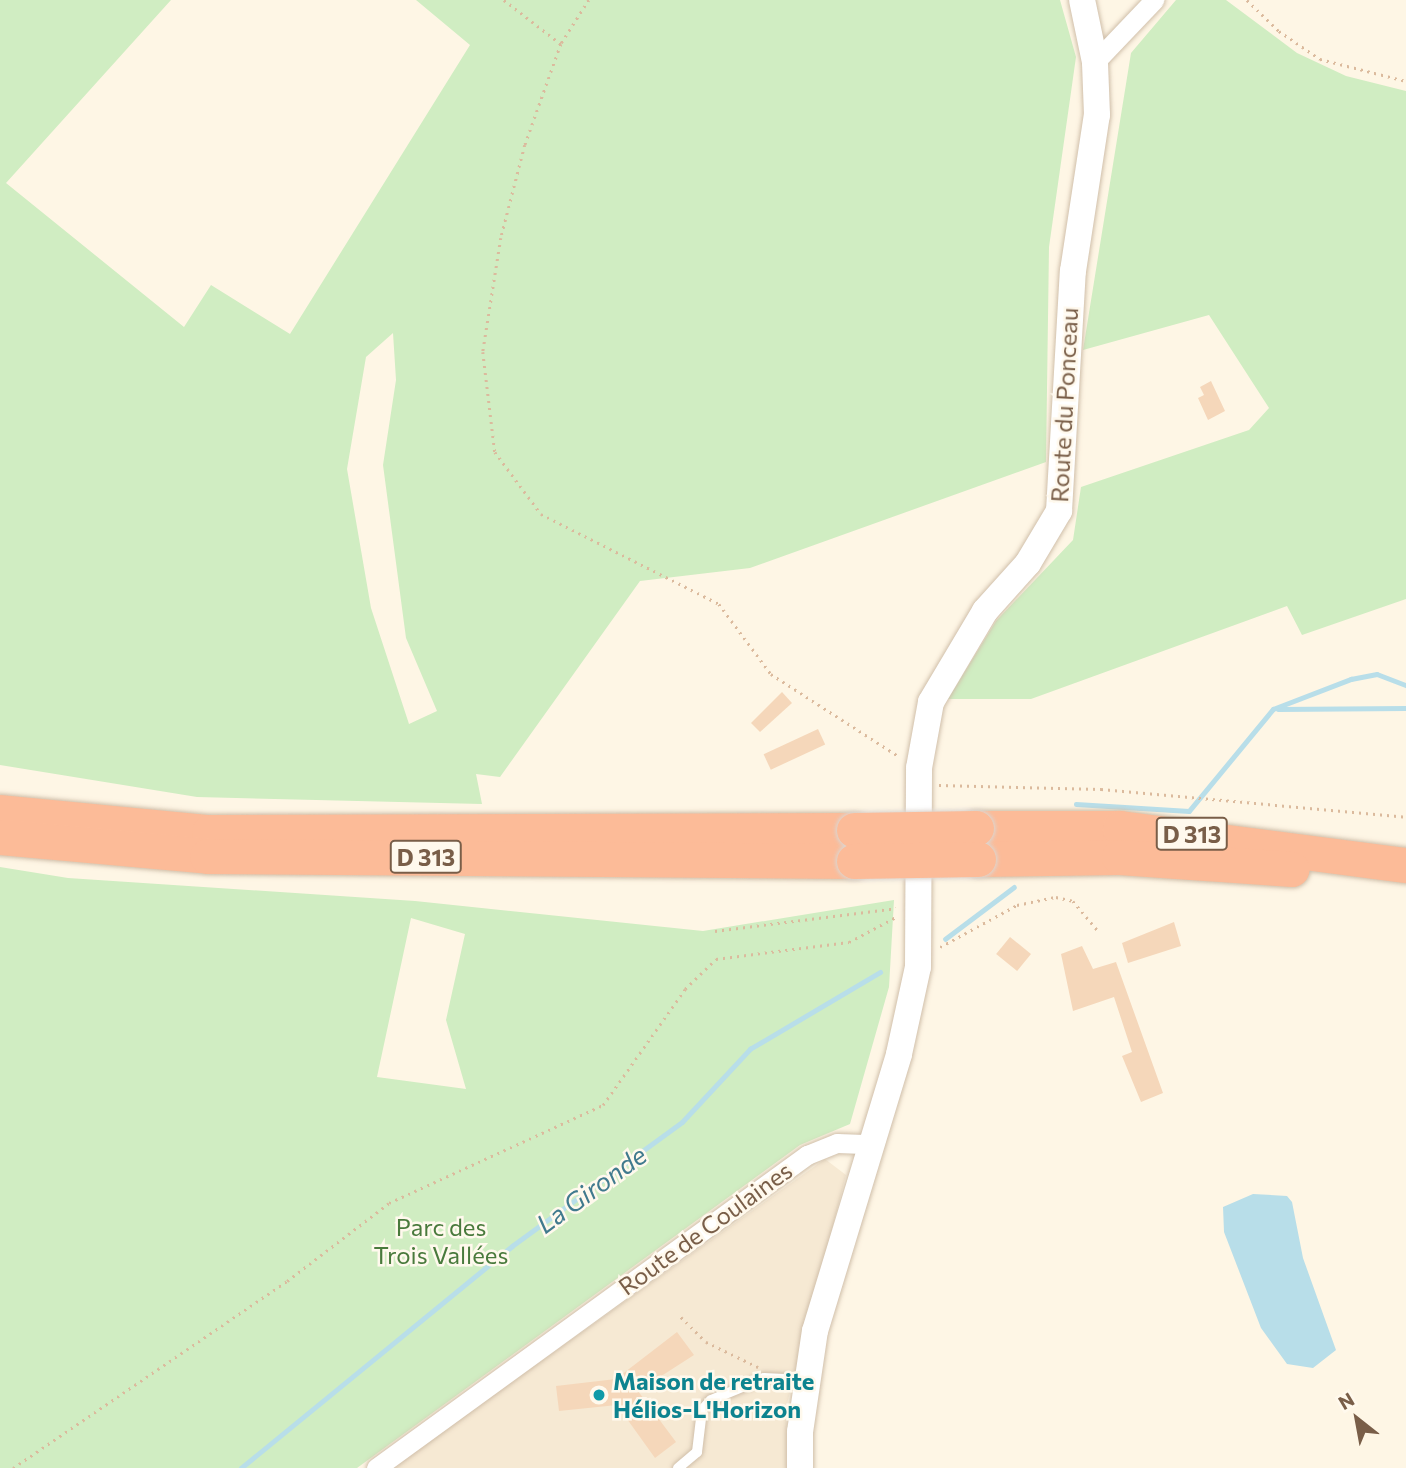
<!DOCTYPE html>
<meta charset="utf-8">
<style>
body{margin:0}
#map{position:relative;width:1406px;height:1468px;overflow:hidden;background:#fef6e5;font-family:Commissioner,sans-serif}
div>[style]{position:absolute}
.residential>*{inset:0;background:#f6e9d3}
.green>*{inset:0;background:#d0edc2}
.water>*{inset:0;background:#b8dee9}
.stream>*{height:4.5px;margin:-2.25px;padding:0 2.25px;transform-origin:2.25px;border-radius:2.25px;background:#b8dee9}
.building>*{inset:0;background:#f5d7ba;transform-origin:0 0}
.path>*{height:2.5px;margin-top:-1.25px;transform-origin:0;background:repeating-linear-gradient(90deg,#dbba9d 0 2px,transparent 0 7px)}
.roads{filter:drop-shadow(0 0 2px #d0bfaa) drop-shadow(0 0 2px #d0bfaa)}
.lane>*{height:10px;margin:-5px;padding:0 5px;transform-origin:5px;border-radius:5px;background:#fff}
.street>*{height:19px;margin:-9.5px;padding:0 9.5px;transform-origin:9.5px;border-radius:9.5px;background:#fff}
.secondary>*{height:26px;margin:-13px;padding:0 13px;transform-origin:13px;border-radius:13px;background:#fff}
.highway>*{height:35px;margin:-17.5px;padding:0 17.5px;transform-origin:17.5px;border-radius:17.5px;background:#fcbb98}
.bridges{filter:drop-shadow(0 0 2px #dcd5cf) drop-shadow(0 0 2px #dcd5cf)}
.highway-bridge>*{height:35px;margin:-17.5px;padding:0 17.5px;transform-origin:17.5px;border-radius:17.5px;background:#fcbb98}
.dots>*{width:19px;height:19px;translate:-50% -50%;box-sizing:border-box;border:4px solid #fff9ed;border-radius:50%}
span{translate:-50% -50%;white-space:nowrap;text-align:center;line-height:1.15;-webkit-text-stroke:5px #fff9ed;paint-order:stroke}
.shield-label span{padding:2px 5px;background:#fff9ed;border:2px solid;border-radius:5px;-webkit-text-stroke-width:0}
.shield-label{font-size:23px;color:#795e48;font-weight:700}
.street-label{font-size:24px;color:#795e48}
.park-label{font-size:24px;color:#497a3c}
.culture-label{font-size:24px;color:#0d838f;font-weight:700}
.left{translate:0 -50%;text-align:left}
.water-label{font-size:26px;color:#407a8e;font-style:italic}
.north{position:absolute;left:1322px;top:1384px;width:70px;height:70px;-webkit-text-stroke:5px #fff9ed;paint-order:stroke;rotate:329deg;font-size:19px;font-weight:700;line-height:28px;text-align:center;color:#795e48}
.north::after{content:'';display:block;margin:auto;width:24px;height:32px;background:#795e48;clip-path:polygon(50% 0,100% 100%,50% 72%,0 100%)}
</style>
<div id="map">
<div class="residential">
<i style="clip-path:polygon(825px 1159px,846px 1175px,786px 1408px,788px 1468px,391px 1468px)"></i>
</div>
<div class="green">
<i style="clip-path:polygon(evenodd,0 0,171px 0,6px 183px,184px 327px,211px 285px,290px 334px,470px 45px,416px 0,1060px 0,1076px 57px,1049px 247px,1046px 462px,750px 568px,640px 581px,500px 777px,476px 774px,482px 804px,197px 797px,0 765px,0 0,393px 333px,396px 380px,383px 465px,406px 638px,437px 711px,409px 724px,371px 608px,347px 469px,366px 357px,393px 333px)"></i>
<i style="clip-path:polygon(1176px 0,1226px 0,1297px 53px,1346px 76px,1406px 91px,1406px 599px,1302px 635px,1287px 606px,1031px 699px,948px 699px,996px 621px,1073px 540px,1081px 487px,1249px 430px,1269px 408px,1209px 315px,1083px 350px,1131px 53px)"></i>
<i style="clip-path:polygon(evenodd,0 867px,68px 878px,415px 901px,703px 931px,894px 900px,889px 987px,850px 1124px,800px 1145px,357px 1468px,0 1468px,0 867px,411px 918px,465px 934px,446px 1020px,466px 1089px,377px 1077px,411px 918px)"></i>
</div>
<div class="water">
<i style="clip-path:polygon(1253px 1194px,1287px 1196px,1292px 1202px,1303px 1258px,1336px 1350px,1313px 1368px,1287px 1364px,1261px 1328px,1224px 1232px,1223px 1207px)"></i>
</div>
<div class="stream">
<i style="left:1278px;top:709px;width:128px;rotate:-0.4deg"></i>
<i style="left:1076px;top:804px;width:113px;rotate:3.5deg"></i>
<i style="left:1189px;top:811px;width:132px;rotate:-50.5deg"></i>
<i style="left:1273px;top:709px;width:84px;rotate:-21deg"></i>
<i style="left:1351px;top:679px;width:26px;rotate:-11deg"></i>
<i style="left:1377px;top:674px;width:31px;rotate:21deg"></i>
<i style="left:945px;top:939px;width:86px;rotate:-37deg"></i>
<i style="left:241px;top:1468px;width:350px;rotate:-39.3deg"></i>
<i style="left:512px;top:1246px;width:210px;rotate:-36.1deg"></i>
<i style="left:682px;top:1122px;width:100px;rotate:-47deg"></i>
<i style="left:750px;top:1049px;width:151px;rotate:-30.6deg"></i>
</div>
<div class="building">
<i style="clip-path:polygon(1211px 381px,1225px 411px,1208px 420px,1198px 398px,1204px 395px,1200px 387px)"></i>
<i style="clip-path:polygon(782px 692px,792px 703px,760px 732px,751px 723px)"></i>
<i style="left:818px;top:729px;width:17px;height:60px;rotate:65deg"></i>
<i style="clip-path:polygon(1174px 922px,1181px 946px,1128px 963px,1122px 943px)"></i>
<i style="left:1010px;top:937px;width:27px;height:22px;rotate:39deg"></i>
<i style="clip-path:polygon(1082px 946px,1093px 969px,1116px 962px,1163px 1093px,1141px 1102px,1122px 1056px,1132px 1052px,1114px 997px,1073px 1011px,1061px 954px)"></i>
<i style="clip-path:polygon(677px 1332px,694px 1355px,638px 1391px,676px 1442px,655px 1458px,617px 1405px,559px 1411px,556px 1386px,616px 1379px)"></i>
</div>
<div class="path">
<i style="left:504px;top:0;width:72px;rotate:37.7deg"></i>
<i style="left:589px;top:0;width:52px;rotate:122.5deg"></i>
<i style="left:561px;top:44px;width:107px;rotate:109.6deg"></i>
<i style="left:525px;top:145px;width:96px;rotate:104.5deg"></i>
<i style="left:501px;top:238px;width:115px;rotate:99deg"></i>
<i style="left:483px;top:352px;width:101px;rotate:83.2deg"></i>
<i style="left:495px;top:452px;width:77px;rotate:53.4deg"></i>
<i style="left:541px;top:514px;width:199px;rotate:26.8deg"></i>
<i style="left:719px;top:604px;width:87px;rotate:53.4deg"></i>
<i style="left:771px;top:674px;width:151px;rotate:32.8deg"></i>
<i style="left:1247px;top:0;width:45px;rotate:44.1deg"></i>
<i style="left:1279px;top:31px;width:50px;rotate:34.3deg"></i>
<i style="left:1320px;top:59px;width:89px;rotate:14.3deg"></i>
<i style="left:939px;top:785px;width:162px;rotate:1.4deg"></i>
<i style="left:1101px;top:789px;width:306px;rotate:5.2deg"></i>
<i style="left:715px;top:931px;width:182px;rotate:-7.2deg"></i>
<i style="left:940px;top:947px;width:88px;rotate:-28.6deg"></i>
<i style="left:1017px;top:905px;width:40px;rotate:-12deg"></i>
<i style="left:1056px;top:897px;width:17px;rotate:13deg"></i>
<i style="left:1073px;top:901px;width:40px;rotate:50deg"></i>
<i style="left:681px;top:1317px;width:35px;rotate:45deg"></i>
<i style="left:706px;top:1342px;width:58px;rotate:25.7deg"></i>
<i style="left:13px;top:1468px;width:332px;rotate:-34.3deg"></i>
<i style="left:287px;top:1281px;width:128px;rotate:-37.4deg"></i>
<i style="left:389px;top:1203px;width:235px;rotate:-24.6deg"></i>
<i style="left:603px;top:1105px;width:142px;rotate:-54.7deg"></i>
<i style="left:685px;top:989px;width:43px;rotate:-44.1deg"></i>
<i style="left:716px;top:959px;width:134px;rotate:-7.3deg"></i>
<i style="left:849px;top:942px;width:55px;rotate:-28deg"></i>
</div>
<div class="roads">
<div class="lane">
<i style="left:678px;top:1468px;width:25px;rotate:-40deg"></i>
<i style="left:697px;top:1452px;width:42px;rotate:-83.2deg"></i>
<i style="left:702px;top:1410px;width:13px;rotate:-48deg"></i>
<i style="left:711px;top:1400px;width:57px;rotate:-22.5deg"></i>
<i style="left:764px;top:1378px;width:41px;rotate:2.8deg"></i>
</div>
<div class="street">
<i style="left:1095px;top:62px;width:86px;rotate:-46.4deg"></i>
<i style="left:376px;top:1468px;width:533px;rotate:-35.99deg"></i>
<i style="left:807px;top:1155px;width:32px;rotate:-22deg"></i>
<i style="left:837px;top:1143px;width:34px;rotate:2deg"></i>
</div>
<div class="secondary">
<i style="left:800px;top:1468px;width:36px;rotate:-90deg"></i>
<i style="left:800px;top:1432px;width:102px;rotate:-81.6deg"></i>
<i style="left:815px;top:1331px;width:289px;rotate:-73.1deg"></i>
<i style="left:899px;top:1054px;width:89px;rotate:-77.7deg"></i>
<i style="left:918px;top:967px;width:199px;rotate:-89.7deg"></i>
<i style="left:919px;top:768px;width:67px;rotate:-79.7deg"></i>
<i style="left:931px;top:702px;width:106px;rotate:-59.3deg"></i>
<i style="left:985px;top:611px;width:64px;rotate:-48.1deg"></i>
<i style="left:1028px;top:563px;width:61px;rotate:-59.2deg"></i>
<i style="left:1059px;top:511px;width:240px;rotate:-86.7deg"></i>
<i style="left:1073px;top:271px;width:158px;rotate:-81.3deg"></i>
<i style="left:1097px;top:115px;width:53px;rotate:-92.2deg"></i>
<i style="left:1095px;top:62px;width:63px;rotate:-101.8deg"></i>
</div>
<div class="highway">
<i style="left:0;top:812px;width:210px;rotate:5.5deg"></i>
<i style="left:209px;top:832px;width:645px;rotate:-0.18deg"></i>
<i style="left:976px;top:828px;width:144px"></i>
<i style="left:1120px;top:828px;width:288px;rotate:7.4deg"></i>
<i style="left:0;top:837px;width:208px;rotate:5.2deg"></i>
<i style="left:207px;top:856px;width:647px;rotate:0.44deg"></i>
<i style="left:978px;top:859px;width:141px;rotate:-0.8deg"></i>
<i style="left:1119px;top:857px;width:173px;rotate:4deg"></i>
</div>
</div>
<div class="bridges">
<div class="highway-bridge">
<i style="left:854px;top:830px;width:122px;rotate:-0.9deg"></i>
<i style="left:854px;top:861px;width:124px;rotate:-0.9deg"></i>
</div>
</div>
<div class="dots">
<i style="left:599px;top:1395px;background:#0f9aa8"></i>
</div>
<div class="shield-label">
<span style="left:1192px;top:834px">D 313</span>
<span style="left:426px;top:857px">D 313</span>
</div>
<div class="street-label">
<span style="left:1064px;top:405px;rotate:-87deg">Route du Ponceau</span>
<span style="left:705px;top:1228px;rotate:-36deg">Route de Coulaines</span>
</div>
<div class="park-label">
<span style="left:441px;top:1241px">Parc des<br>Trois Vallées</span>
</div>
<div class="culture-label">
<span class="left" style="left:613px;top:1395px">Maison de retraite<br>Hélios-L'Horizon</span>
</div>
<div class="water-label">
<span style="left:591px;top:1189px;rotate:-36deg">La Gironde</span>
</div>
<div class="north">N</div>
</div>
